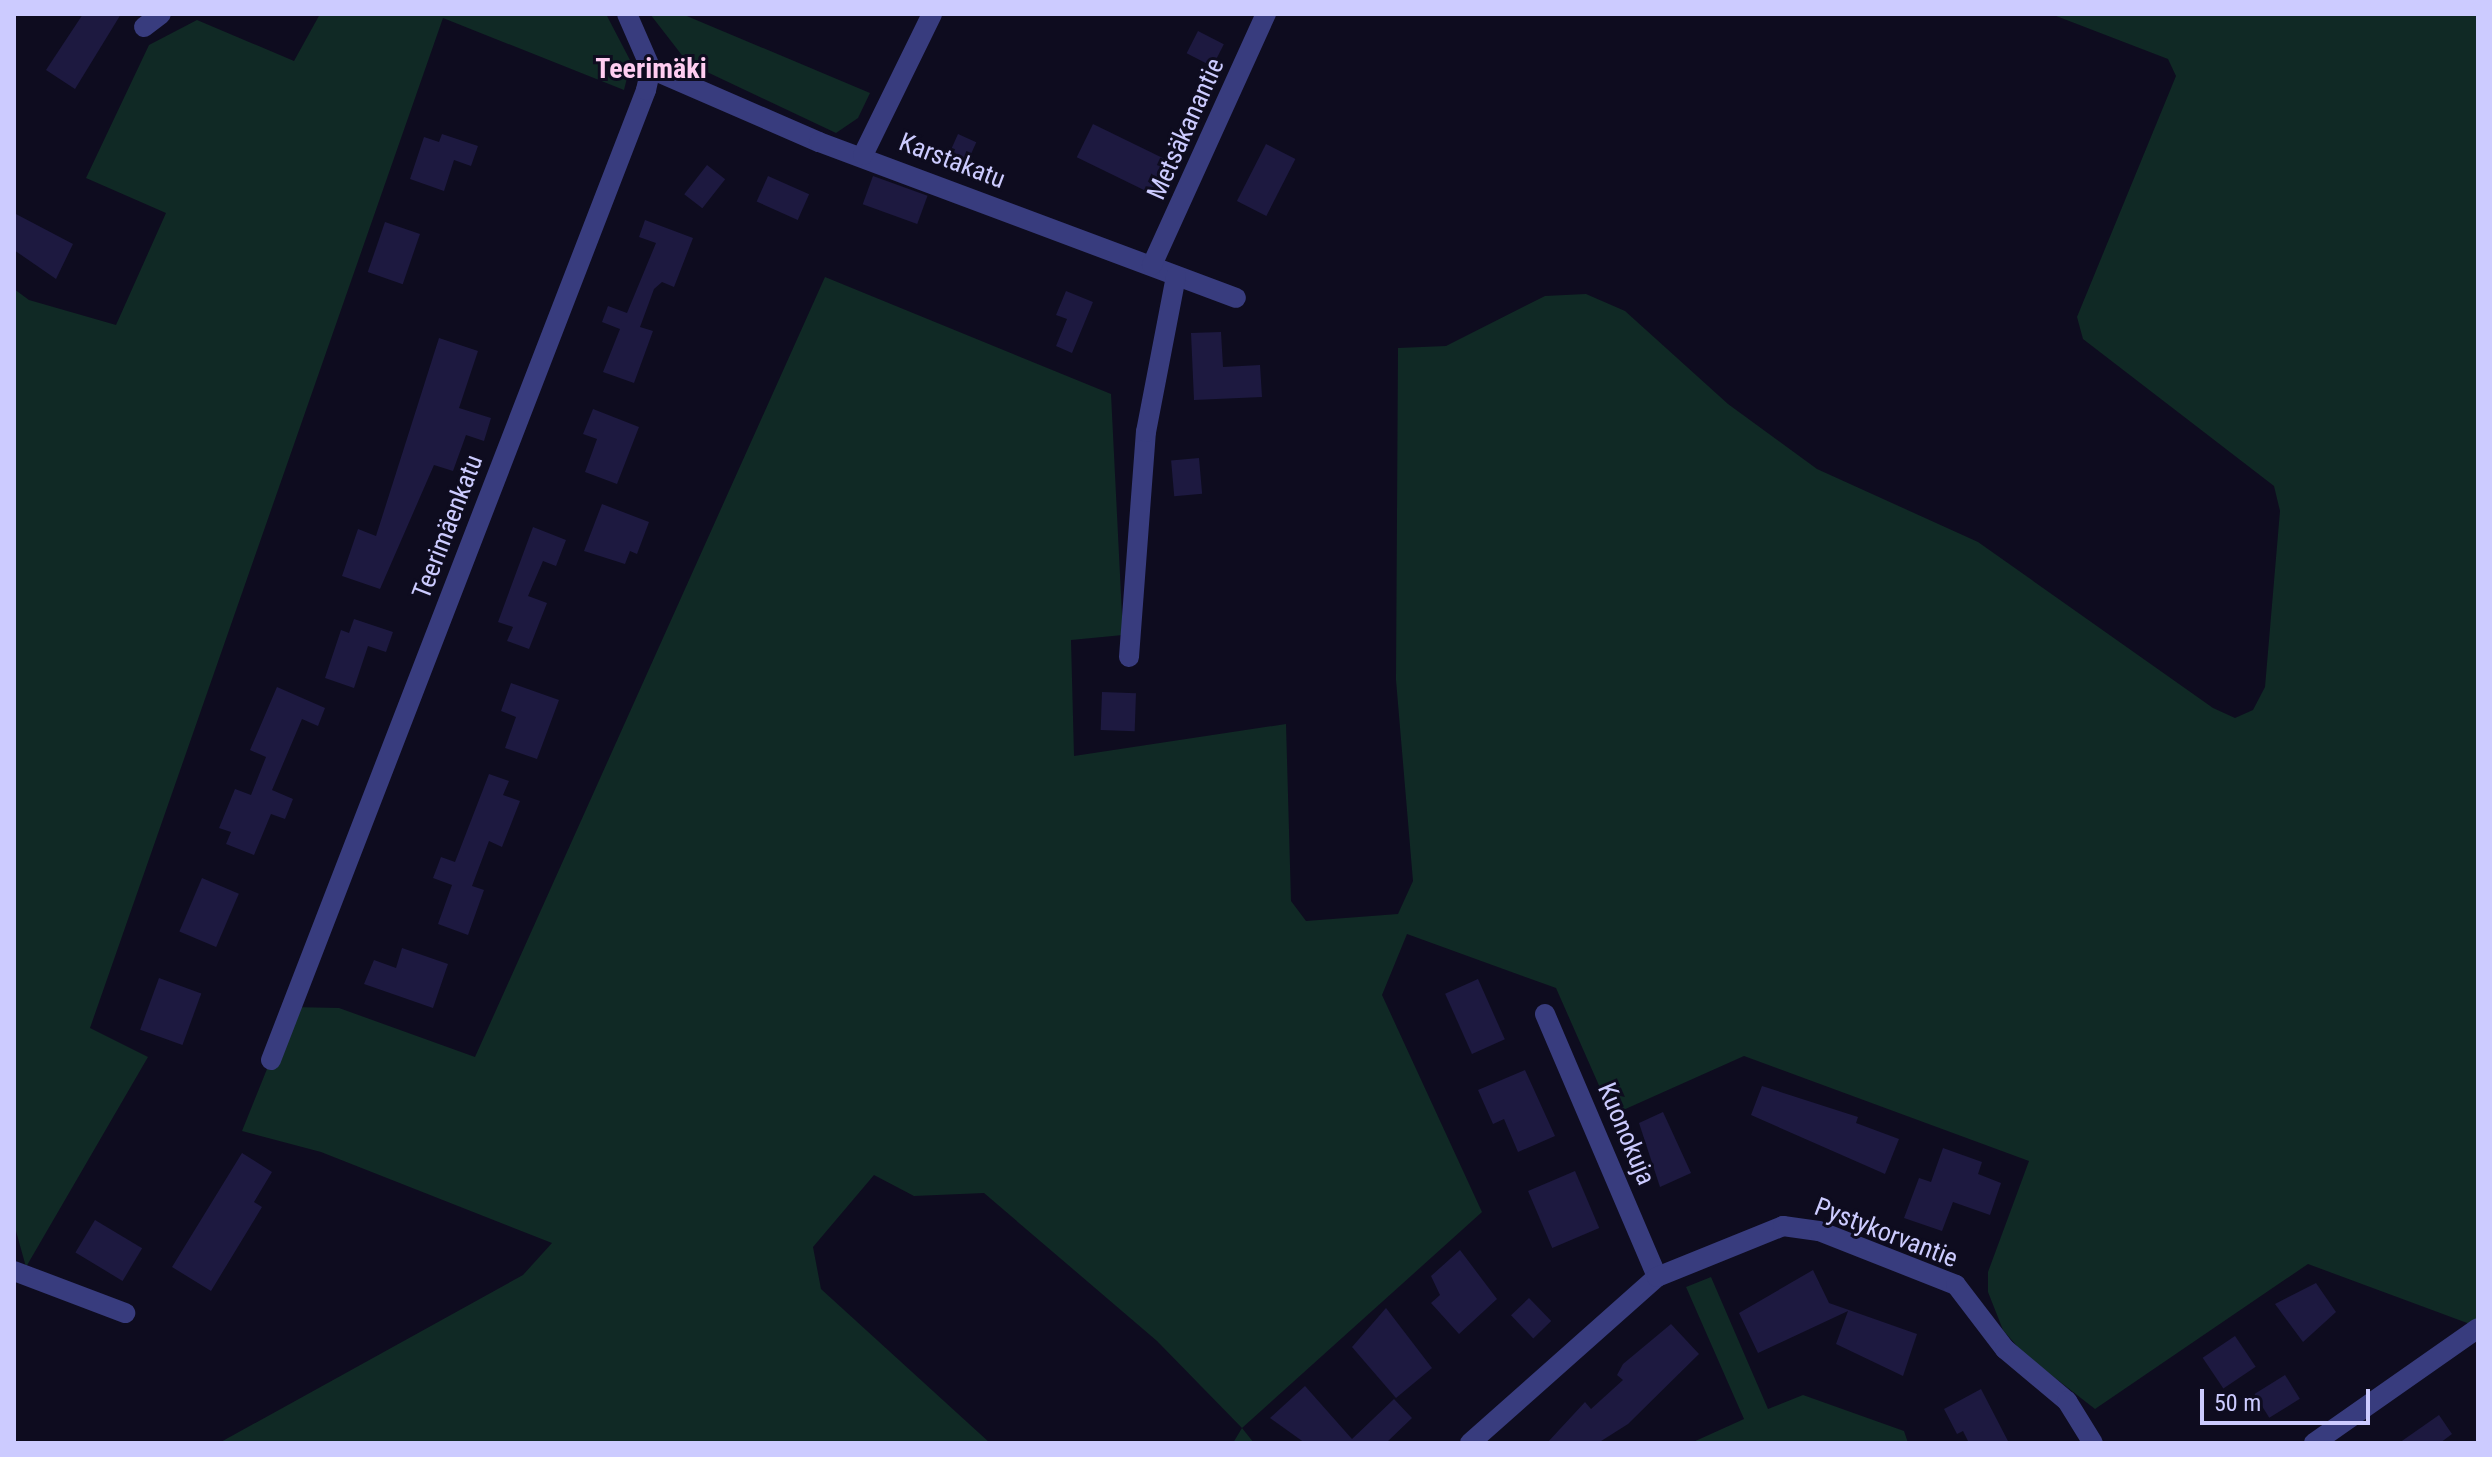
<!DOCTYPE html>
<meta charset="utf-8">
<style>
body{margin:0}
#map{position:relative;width:2492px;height:1457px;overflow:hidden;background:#0e0c1f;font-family:"Roboto Condensed",sans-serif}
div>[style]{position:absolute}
.green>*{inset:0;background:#102925}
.building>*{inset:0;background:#1d1940;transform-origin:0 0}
.minor>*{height:20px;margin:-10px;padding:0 10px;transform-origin:10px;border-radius:10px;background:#383c7e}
span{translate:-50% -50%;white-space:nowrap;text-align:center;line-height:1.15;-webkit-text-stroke:6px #0e0c1f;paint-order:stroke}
.street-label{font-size:26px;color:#cccbff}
.neighbourhood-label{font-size:28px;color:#ffcdf1;font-weight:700}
.frame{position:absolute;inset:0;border:16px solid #cccbff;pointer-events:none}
.scale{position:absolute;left:2200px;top:1389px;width:170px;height:36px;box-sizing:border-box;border:4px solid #cccbff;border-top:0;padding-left:10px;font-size:24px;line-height:28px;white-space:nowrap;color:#cccbff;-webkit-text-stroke:6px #0e0c1f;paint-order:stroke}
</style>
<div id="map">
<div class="green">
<i style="clip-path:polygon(320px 14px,606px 14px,631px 62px,624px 90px,443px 18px,90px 1028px,148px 1057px,26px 1267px,14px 1224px,14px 289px,29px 300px,116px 325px,166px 213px,86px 178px,149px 45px,197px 20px,294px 61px)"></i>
<i style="clip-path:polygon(650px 14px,682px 14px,870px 93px,858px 118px,836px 133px,688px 63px)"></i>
<i style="clip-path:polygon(2051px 14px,2478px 14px,2478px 1327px,2308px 1264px,2095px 1409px,2023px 1353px,2003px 1330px,1988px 1292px,1988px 1272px,2029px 1161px,1744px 1056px,1612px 1115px,1556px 988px,1407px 934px,1382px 995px,1482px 1212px,1242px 1428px,1254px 1443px,1233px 1443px,1242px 1428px,1157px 1341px,984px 1193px,914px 1196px,874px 1175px,813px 1247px,821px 1289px,990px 1443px,219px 1443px,523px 1275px,552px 1243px,321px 1152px,242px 1131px,292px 1007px,339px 1008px,475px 1057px,825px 277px,1111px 394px,1123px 635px,1071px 640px,1074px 756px,1286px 724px,1291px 901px,1306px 921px,1398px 914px,1413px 881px,1396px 680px,1398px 348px,1446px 346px,1545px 296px,1586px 294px,1625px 311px,1728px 404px,1817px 469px,1978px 542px,2213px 708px,2235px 718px,2253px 710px,2265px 687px,2280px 511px,2274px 486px,2083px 339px,2077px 317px,2176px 76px,2168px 59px)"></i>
<i style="clip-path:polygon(1711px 1277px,1768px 1409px,1803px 1395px,1904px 1431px,1908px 1443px,1691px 1443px,1744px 1419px,1686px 1287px)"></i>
</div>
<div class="building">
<i style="clip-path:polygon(83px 14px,121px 14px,75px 89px,46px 70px)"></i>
<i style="left:1198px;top:31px;width:29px;height:25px;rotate:27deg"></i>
<i style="left:1093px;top:124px;width:89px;height:37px;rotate:26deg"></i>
<i style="clip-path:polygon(442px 134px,478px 146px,471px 166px,454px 160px,444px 191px,410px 179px,424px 137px,439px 142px)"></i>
<i style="left:958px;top:134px;width:20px;height:31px;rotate:24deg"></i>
<i style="left:1266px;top:144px;width:33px;height:64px;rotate:27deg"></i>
<i style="left:707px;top:165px;width:23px;height:37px;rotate:38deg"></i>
<i style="left:768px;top:176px;width:45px;height:28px;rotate:24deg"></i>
<i style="left:873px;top:176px;width:58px;height:30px;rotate:20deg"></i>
<i style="clip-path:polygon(14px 213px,73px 244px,56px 279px,14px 250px)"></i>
<i style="clip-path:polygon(645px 220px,693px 238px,674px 287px,662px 282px,654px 289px,640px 327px,653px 331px,634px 383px,603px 372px,620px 329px,602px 322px,608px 306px,627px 313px,656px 243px,639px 237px)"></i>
<i style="left:385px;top:222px;width:37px;height:53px;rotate:19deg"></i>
<i style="clip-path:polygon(1066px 291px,1093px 302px,1072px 353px,1056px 346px,1067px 319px,1056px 315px)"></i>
<i style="clip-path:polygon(1221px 332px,1223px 367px,1260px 365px,1262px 397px,1194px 400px,1191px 333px)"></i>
<i style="clip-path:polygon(439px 338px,478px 351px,459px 408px,491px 418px,484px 441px,466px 435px,453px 471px,434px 465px,380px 589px,342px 576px,358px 529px,376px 536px)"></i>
<i style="clip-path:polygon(593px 409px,639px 427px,617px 484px,585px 472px,597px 439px,583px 434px)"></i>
<i style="left:1199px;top:458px;width:36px;height:28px;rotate:85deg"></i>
<i style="clip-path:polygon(602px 504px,649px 522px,637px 554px,630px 551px,625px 564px,584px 551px)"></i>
<i style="clip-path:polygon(533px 527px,566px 540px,556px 566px,543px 561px,528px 596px,547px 603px,529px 649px,507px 641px,513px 627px,498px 622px)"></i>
<i style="clip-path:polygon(354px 619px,393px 632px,386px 652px,368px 646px,354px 688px,325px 678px,341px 630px,349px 633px)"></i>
<i style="clip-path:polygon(511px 683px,559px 700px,537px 759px,505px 748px,516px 717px,501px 711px)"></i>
<i style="clip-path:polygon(277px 687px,325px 708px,318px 726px,302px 719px,272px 790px,293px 799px,285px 819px,271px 814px,254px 855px,226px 844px,231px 832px,219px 828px,235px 789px,251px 795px,266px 757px,250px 750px)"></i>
<i style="left:1102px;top:692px;width:34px;height:38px;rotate:2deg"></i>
<i style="clip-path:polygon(489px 774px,509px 781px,503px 795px,520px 801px,502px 847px,489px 841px,472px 886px,484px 890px,468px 935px,438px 924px,452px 885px,433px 878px,441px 857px,455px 862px)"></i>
<i style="left:202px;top:878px;width:40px;height:58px;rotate:23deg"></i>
<i style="clip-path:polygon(402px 948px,448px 964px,433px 1008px,364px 984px,374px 960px,396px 968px)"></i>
<i style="left:159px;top:978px;width:45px;height:55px;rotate:20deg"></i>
<i style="left:1478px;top:979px;width:66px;height:36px;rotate:66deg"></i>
<i style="clip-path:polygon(1525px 1070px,1555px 1136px,1518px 1152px,1504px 1119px,1493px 1124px,1478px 1090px)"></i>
<i style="clip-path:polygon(1762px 1086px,1858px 1117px,1856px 1123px,1899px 1139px,1885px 1174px,1751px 1115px)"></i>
<i style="clip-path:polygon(1663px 1112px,1691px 1173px,1660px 1187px,1639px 1123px)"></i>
<i style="clip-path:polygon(1943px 1148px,1982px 1162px,1978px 1174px,2001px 1183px,1990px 1215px,1953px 1202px,1942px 1231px,1904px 1218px,1919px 1178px,1931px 1182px)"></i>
<i style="clip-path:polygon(242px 1153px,272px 1172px,254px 1202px,262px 1207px,211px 1291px,172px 1267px)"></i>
<i style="left:1575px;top:1171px;width:62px;height:51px;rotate:67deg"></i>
<i style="left:95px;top:1220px;width:55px;height:38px;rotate:31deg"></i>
<i style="clip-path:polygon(1460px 1250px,1497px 1299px,1459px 1334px,1431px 1303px,1440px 1295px,1431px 1276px)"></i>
<i style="clip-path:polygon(1813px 1270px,1829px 1303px,1917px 1334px,1903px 1376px,1836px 1344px,1848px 1311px,1758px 1353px,1739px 1313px)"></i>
<i style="clip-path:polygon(2316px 1283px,2336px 1312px,2303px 1342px,2275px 1304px)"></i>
<i style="left:1529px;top:1298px;width:32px;height:25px;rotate:46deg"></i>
<i style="clip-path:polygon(1386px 1308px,1432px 1368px,1396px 1398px,1352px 1347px)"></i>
<i style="clip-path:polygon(1671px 1324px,1699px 1354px,1628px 1424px,1598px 1443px,1547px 1443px,1585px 1402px,1591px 1409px,1623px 1380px,1617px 1375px,1623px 1364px)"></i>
<i style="left:2235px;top:1336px;width:37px;height:39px;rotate:56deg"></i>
<i style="left:2285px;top:1375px;width:28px;height:36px;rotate:58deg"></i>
<i style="clip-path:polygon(1305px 1386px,1352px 1439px,1394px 1399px,1412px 1418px,1386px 1443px,1305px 1443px,1270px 1418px)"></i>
<i style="clip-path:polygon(1981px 1389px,2009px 1443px,1969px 1443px,1963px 1431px,1957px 1434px,1944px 1409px)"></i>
<i style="clip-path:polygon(2439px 1415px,2452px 1434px,2440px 1443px,2399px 1443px)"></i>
</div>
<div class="minor">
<i style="left:144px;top:27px;width:21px;rotate:-37deg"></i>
<i style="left:651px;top:69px;width:183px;rotate:23.5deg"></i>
<i style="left:819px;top:142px;width:445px;rotate:20.5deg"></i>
<i style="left:863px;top:155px;width:157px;rotate:-63.9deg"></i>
<i style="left:1152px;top:265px;width:276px;rotate:-65.6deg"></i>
<i style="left:1129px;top:657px;width:226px;rotate:-85.7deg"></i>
<i style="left:1146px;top:432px;width:159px;rotate:-79.1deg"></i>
<i style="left:1545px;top:1014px;width:286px;rotate:66.9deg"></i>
<i style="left:271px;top:1060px;width:1040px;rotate:-68.86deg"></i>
<i style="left:646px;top:90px;width:22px;rotate:-77deg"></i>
<i style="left:651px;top:69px;width:60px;rotate:-113.6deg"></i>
<i style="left:14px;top:1271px;width:119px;rotate:20.7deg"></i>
<i style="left:1470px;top:1443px;width:250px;rotate:-41.6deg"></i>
<i style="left:1657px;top:1277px;width:136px;rotate:-22deg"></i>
<i style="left:1783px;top:1226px;width:36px;rotate:8deg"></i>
<i style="left:1819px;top:1231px;width:147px;rotate:21.5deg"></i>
<i style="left:1956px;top:1285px;width:81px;rotate:52.6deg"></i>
<i style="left:2005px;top:1349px;width:81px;rotate:40deg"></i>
<i style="left:2067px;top:1401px;width:49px;rotate:58.2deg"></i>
<i style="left:2314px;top:1443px;width:200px;rotate:-35deg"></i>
</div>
<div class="street-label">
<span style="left:1186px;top:129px;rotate:-66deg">Metsäkanantie</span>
<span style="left:952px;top:161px;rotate:21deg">Karstakatu</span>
<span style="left:448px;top:527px;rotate:-69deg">Teerimäenkatu</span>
<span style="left:1626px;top:1134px;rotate:67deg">Kuonokuja</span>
<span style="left:1886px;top:1233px;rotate:21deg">Pystykorvantie</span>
</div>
<div class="neighbourhood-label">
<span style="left:651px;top:69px">Teerimäki</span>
</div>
<div class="frame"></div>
<div class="scale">50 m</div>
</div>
